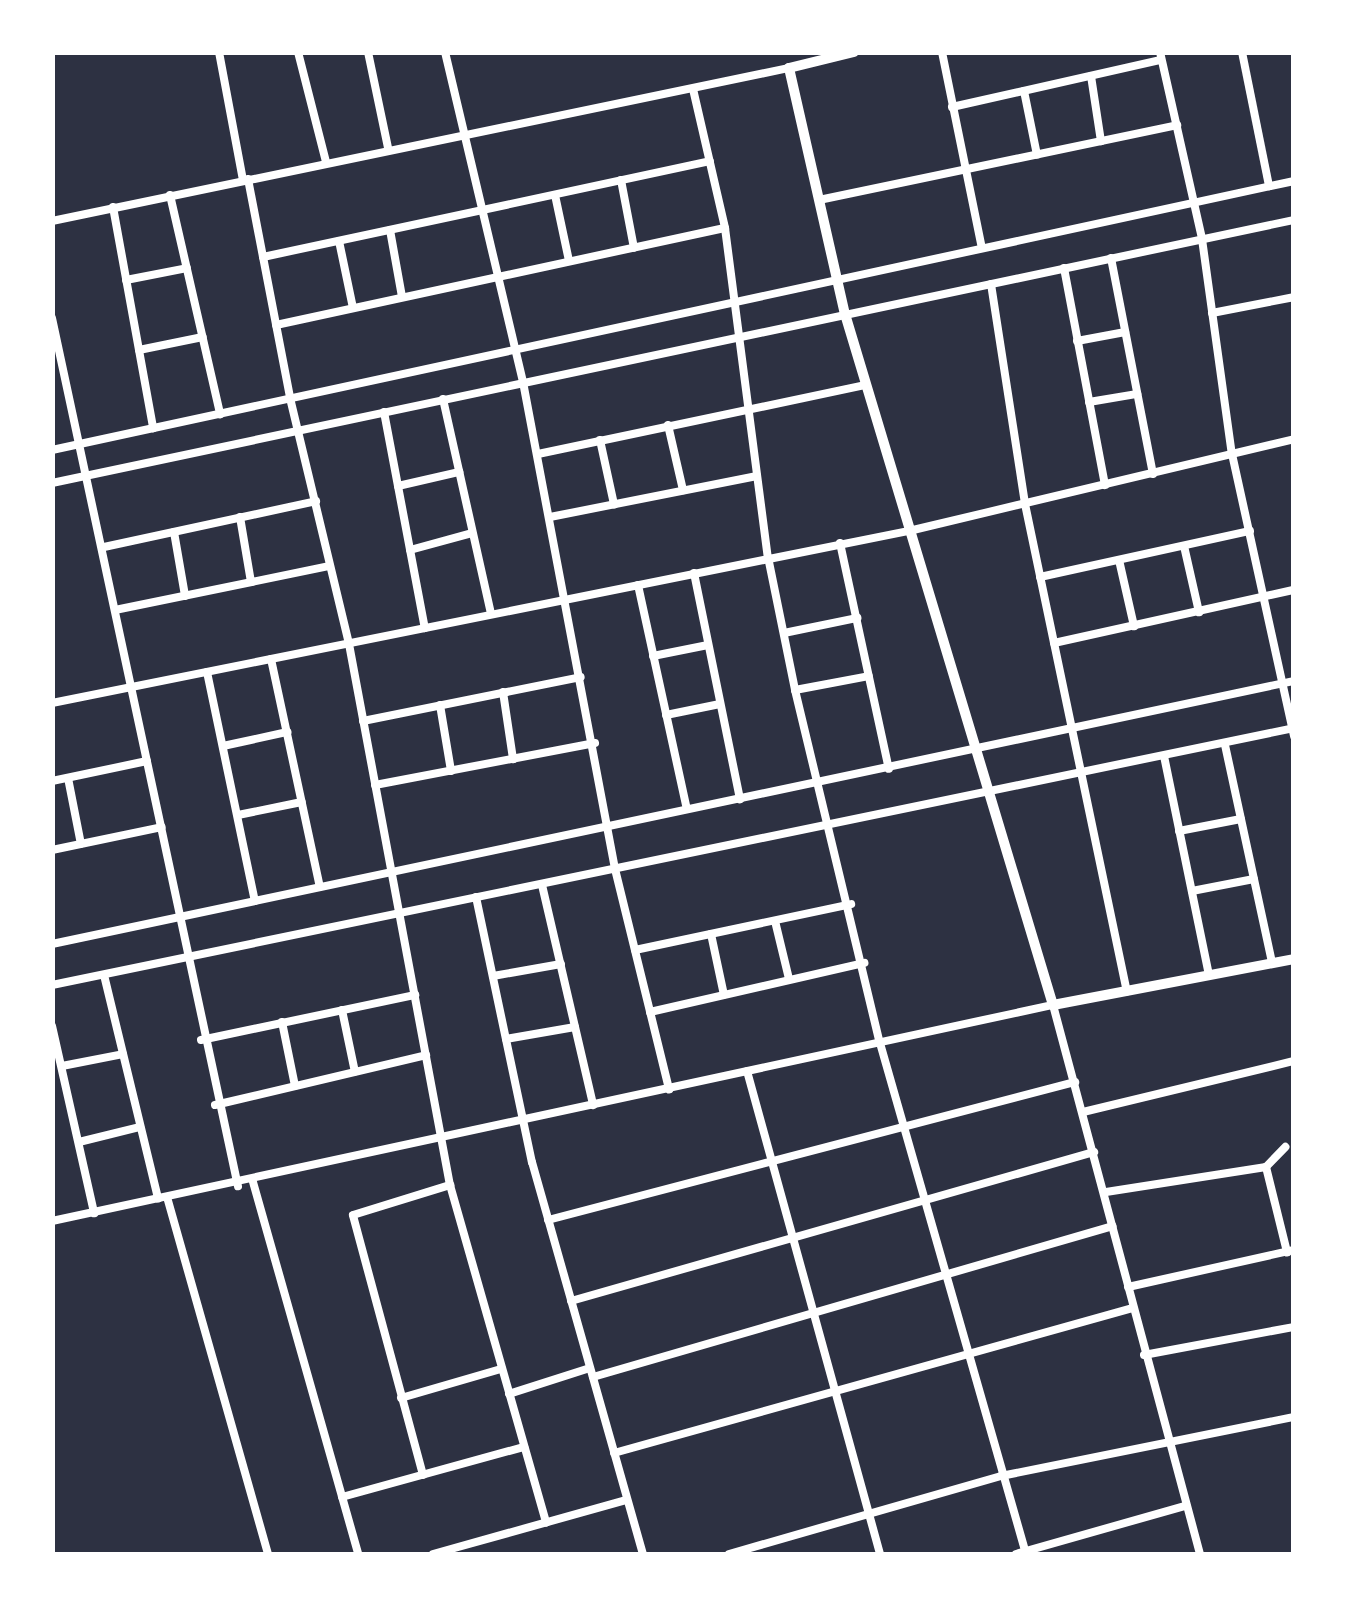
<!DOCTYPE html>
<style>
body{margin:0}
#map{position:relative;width:1346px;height:1607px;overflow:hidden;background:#2d3142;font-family:Manrope,sans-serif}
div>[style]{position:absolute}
.minor>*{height:8px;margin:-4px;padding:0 4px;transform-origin:4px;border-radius:4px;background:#fff}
.tertiary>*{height:10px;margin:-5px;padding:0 5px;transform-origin:5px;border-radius:5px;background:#fff}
span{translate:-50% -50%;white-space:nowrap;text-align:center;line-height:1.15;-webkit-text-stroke:9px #fff;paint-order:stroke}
.frame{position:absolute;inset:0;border:55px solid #fff;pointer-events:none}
</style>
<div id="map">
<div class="minor">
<i style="left:219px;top:52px;width:130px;rotate:79.4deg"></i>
<i style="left:298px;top:52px;width:114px;rotate:75.7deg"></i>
<i style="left:368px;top:52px;width:98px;rotate:78.2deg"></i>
<i style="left:445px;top:52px;width:339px;rotate:76.7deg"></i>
<i style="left:523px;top:382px;width:496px;rotate:79.3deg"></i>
<i style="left:615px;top:869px;width:227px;rotate:76.2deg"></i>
<i style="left:942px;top:52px;width:200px;rotate:78.5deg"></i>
<i style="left:1160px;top:52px;width:192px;rotate:77.3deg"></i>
<i style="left:1202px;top:239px;width:217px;rotate:82.1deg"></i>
<i style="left:1232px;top:454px;width:289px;rotate:77.6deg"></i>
<i style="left:1242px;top:52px;width:137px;rotate:78.6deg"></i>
<i style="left:1091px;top:76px;width:66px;rotate:81.3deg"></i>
<i style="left:693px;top:89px;width:143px;rotate:77deg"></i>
<i style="left:725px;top:228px;width:332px;rotate:82.6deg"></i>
<i style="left:768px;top:557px;width:136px;rotate:78.5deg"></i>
<i style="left:795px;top:690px;width:363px;rotate:76.5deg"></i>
<i style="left:880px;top:1043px;width:531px;rotate:74.05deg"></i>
<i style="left:1024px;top:91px;width:65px;rotate:78.5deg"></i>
<i style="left:952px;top:107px;width:214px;rotate:-12.7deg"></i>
<i style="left:248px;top:179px;width:223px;rotate:79.1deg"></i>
<i style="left:290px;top:398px;width:253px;rotate:76.5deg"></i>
<i style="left:349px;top:644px;width:550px;rotate:79.43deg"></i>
<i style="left:450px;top:1185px;width:351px;rotate:74.1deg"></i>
<i style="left:621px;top:180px;width:69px;rotate:79.2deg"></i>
<i style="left:170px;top:195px;width:225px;rotate:77.1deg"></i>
<i style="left:555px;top:195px;width:67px;rotate:78deg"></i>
<i style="left:819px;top:200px;width:366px;rotate:-11.8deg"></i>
<i style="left:113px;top:207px;width:225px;rotate:79.7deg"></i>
<i style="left:52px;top:221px;width:753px;rotate:-11.73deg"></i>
<i style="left:390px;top:230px;width:68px;rotate:79.8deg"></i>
<i style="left:339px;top:241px;width:68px;rotate:78.2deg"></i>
<i style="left:263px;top:257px;width:457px;rotate:-12.1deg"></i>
<i style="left:1111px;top:258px;width:220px;rotate:79deg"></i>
<i style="left:1064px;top:268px;width:221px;rotate:79.3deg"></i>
<i style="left:126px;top:280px;width:62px;rotate:-11.1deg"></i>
<i style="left:991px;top:284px;width:223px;rotate:81.2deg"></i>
<i style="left:1025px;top:504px;width:498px;rotate:78.2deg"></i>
<i style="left:1212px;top:313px;width:84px;rotate:-11deg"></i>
<i style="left:52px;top:318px;width:888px;rotate:77.91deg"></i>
<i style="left:276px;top:325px;width:459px;rotate:-12.2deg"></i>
<i style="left:1077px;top:341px;width:49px;rotate:-10.6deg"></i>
<i style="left:139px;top:350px;width:65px;rotate:-11.5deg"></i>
<i style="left:443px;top:399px;width:220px;rotate:77.4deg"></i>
<i style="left:1089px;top:402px;width:49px;rotate:-9.5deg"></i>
<i style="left:384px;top:412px;width:220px;rotate:79.3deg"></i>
<i style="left:668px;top:425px;width:67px;rotate:77deg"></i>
<i style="left:600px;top:440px;width:66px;rotate:77.7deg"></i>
<i style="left:52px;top:450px;width:1271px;rotate:-12.22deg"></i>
<i style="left:538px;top:454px;width:335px;rotate:-11.9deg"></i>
<i style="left:52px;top:483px;width:1270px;rotate:-11.96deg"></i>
<i style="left:398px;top:486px;width:63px;rotate:-12.9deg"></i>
<i style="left:240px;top:517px;width:66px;rotate:80.4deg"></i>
<i style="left:550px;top:517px;width:211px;rotate:-11.2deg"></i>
<i style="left:174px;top:532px;width:65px;rotate:80.2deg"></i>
<i style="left:840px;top:543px;width:231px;rotate:77.8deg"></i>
<i style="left:1184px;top:546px;width:68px;rotate:77.2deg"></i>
<i style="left:104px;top:547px;width:217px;rotate:-12.2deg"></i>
<i style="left:410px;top:550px;width:64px;rotate:-15.3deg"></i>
<i style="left:1119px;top:560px;width:68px;rotate:77.2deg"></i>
<i style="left:694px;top:573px;width:231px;rotate:78.5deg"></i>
<i style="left:1040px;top:577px;width:215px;rotate:-12.4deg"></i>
<i style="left:638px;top:585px;width:229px;rotate:77.7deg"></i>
<i style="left:115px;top:610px;width:218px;rotate:-11.6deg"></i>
<i style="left:784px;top:633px;width:75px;rotate:-11.6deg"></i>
<i style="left:1054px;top:643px;width:246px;rotate:-12.5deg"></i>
<i style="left:653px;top:656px;width:56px;rotate:-11.3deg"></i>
<i style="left:271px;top:659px;width:233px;rotate:77.9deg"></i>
<i style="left:207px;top:672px;width:234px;rotate:78.2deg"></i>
<i style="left:795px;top:690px;width:75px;rotate:-10.7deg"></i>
<i style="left:503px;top:692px;width:68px;rotate:81.5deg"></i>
<i style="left:52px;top:703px;width:878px;rotate:-11.36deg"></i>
<i style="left:913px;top:530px;width:392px;rotate:-13.4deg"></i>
<i style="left:440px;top:705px;width:67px;rotate:80.5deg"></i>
<i style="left:666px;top:715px;width:55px;rotate:-11.5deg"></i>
<i style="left:363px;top:721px;width:222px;rotate:-11.4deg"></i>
<i style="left:1225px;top:745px;width:222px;rotate:77.8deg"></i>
<i style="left:223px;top:746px;width:66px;rotate:-12.3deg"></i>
<i style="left:1164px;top:756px;width:224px;rotate:78.4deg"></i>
<i style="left:68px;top:778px;width:67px;rotate:78.9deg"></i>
<i style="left:52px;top:781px;width:97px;rotate:-11.9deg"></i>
<i style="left:375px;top:785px;width:224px;rotate:-10.8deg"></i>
<i style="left:238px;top:815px;width:65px;rotate:-11.5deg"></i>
<i style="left:1179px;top:831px;width:63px;rotate:-11deg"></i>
<i style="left:52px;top:850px;width:112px;rotate:-11.8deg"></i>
<i style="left:542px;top:885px;width:226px;rotate:76.9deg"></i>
<i style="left:1192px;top:891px;width:63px;rotate:-11deg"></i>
<i style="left:476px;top:897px;width:271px;rotate:78.1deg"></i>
<i style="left:532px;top:1162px;width:407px;rotate:74.2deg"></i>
<i style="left:775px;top:921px;width:60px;rotate:76.4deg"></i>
<i style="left:711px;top:934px;width:62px;rotate:78deg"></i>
<i style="left:52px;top:944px;width:1270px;rotate:-11.96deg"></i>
<i style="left:635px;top:950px;width:221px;rotate:-12deg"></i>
<i style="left:104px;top:975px;width:230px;rotate:76.4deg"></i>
<i style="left:493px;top:976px;width:69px;rotate:-10deg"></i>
<i style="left:52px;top:985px;width:1268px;rotate:-11.69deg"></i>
<i style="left:342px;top:1010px;width:63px;rotate:78.2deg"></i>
<i style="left:650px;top:1012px;width:220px;rotate:-12.9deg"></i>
<i style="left:282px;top:1022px;width:65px;rotate:78.5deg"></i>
<i style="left:52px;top:1026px;width:192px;rotate:77.3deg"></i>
<i style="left:506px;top:1039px;width:70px;rotate:-9.9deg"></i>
<i style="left:201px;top:1040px;width:219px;rotate:-11.9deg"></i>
<i style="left:62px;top:1066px;width:62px;rotate:-11.1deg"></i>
<i style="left:747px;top:1071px;width:501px;rotate:74.6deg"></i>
<i style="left:215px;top:1105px;width:217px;rotate:-13.3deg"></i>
<i style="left:1083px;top:1112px;width:217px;rotate:-13.6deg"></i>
<i style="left:79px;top:1142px;width:63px;rotate:-13.8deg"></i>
<i style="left:1266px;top:1167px;width:28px;rotate:-46deg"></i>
<i style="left:253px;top:1182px;width:387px;rotate:74.2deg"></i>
<i style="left:1106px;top:1192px;width:162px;rotate:-8.9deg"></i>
<i style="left:1266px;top:1167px;width:88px;rotate:76.1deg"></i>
<i style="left:167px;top:1197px;width:371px;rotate:74.2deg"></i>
<i style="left:548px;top:1220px;width:545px;rotate:-14.67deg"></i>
<i style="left:52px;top:1221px;width:1024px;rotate:-12.18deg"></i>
<i style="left:1053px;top:1005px;width:568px;rotate:75.01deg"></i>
<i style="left:1128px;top:1287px;width:170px;rotate:-12.6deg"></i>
<i style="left:571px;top:1301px;width:544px;rotate:-15.9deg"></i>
<i style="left:1144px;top:1355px;width:153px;rotate:-10.6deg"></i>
<i style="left:593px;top:1377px;width:541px;rotate:-16.19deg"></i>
<i style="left:509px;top:1394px;width:85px;rotate:-17.8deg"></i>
<i style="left:401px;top:1398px;width:104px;rotate:-16.2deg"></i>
<i style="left:614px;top:1453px;width:539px;rotate:-15.61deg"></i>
<i style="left:423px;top:1475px;width:269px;rotate:-105.1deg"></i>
<i style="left:353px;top:1215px;width:102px;rotate:-17.2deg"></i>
<i style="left:342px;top:1497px;width:189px;rotate:-15.4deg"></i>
<i style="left:433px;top:1554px;width:201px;rotate:-15.6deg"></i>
<i style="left:729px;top:1554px;width:283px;rotate:-16deg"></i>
<i style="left:1001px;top:1476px;width:299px;rotate:-11.4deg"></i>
<i style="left:1016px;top:1554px;width:176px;rotate:-15.9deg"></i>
</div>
<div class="tertiary">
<i style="left:854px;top:52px;width:67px;rotate:166.2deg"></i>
<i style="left:789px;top:68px;width:252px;rotate:77.2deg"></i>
<i style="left:845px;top:314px;width:722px;rotate:73.25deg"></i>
<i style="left:1053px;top:1005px;width:245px;rotate:-10.8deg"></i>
</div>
<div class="frame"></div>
</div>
